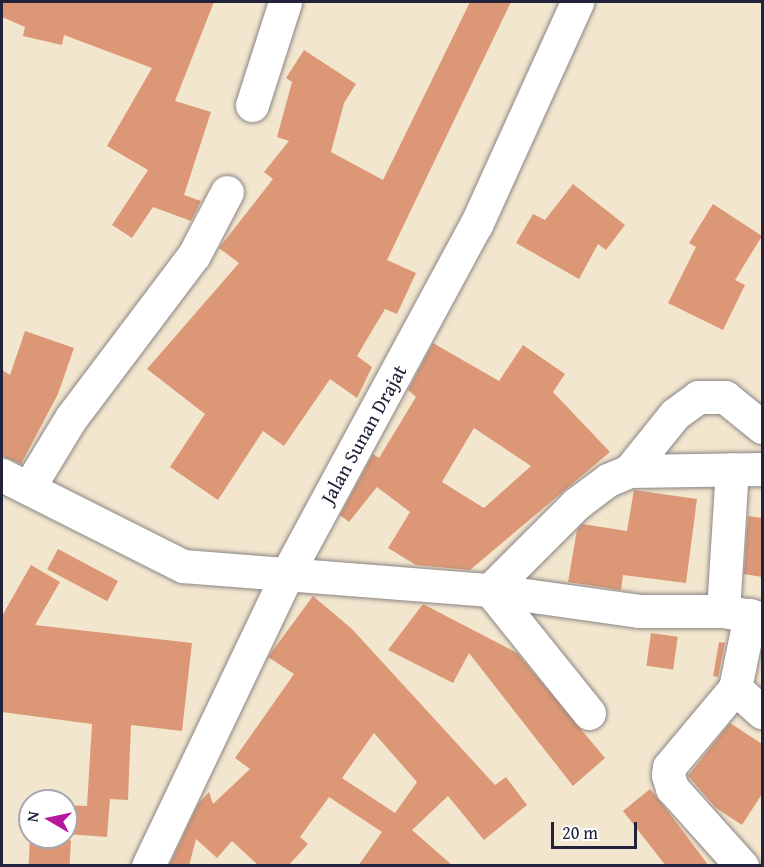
<!DOCTYPE html>
<style>
body{margin:0}
#map{position:relative;width:764px;height:867px;overflow:hidden;background:#f3e6ce;font-family:"Gentium Book Plus",serif}
div>[style]{position:absolute}
.building>*{inset:0;background:#dc9876;transform-origin:0 0}
.roads{filter:drop-shadow(0 0 2px #8a8484) drop-shadow(0 0 2px #8a8484)}
.minor>*{height:33px;margin:-16.5px;padding:0 16.5px;transform-origin:16.5px;border-radius:16.5px;background:#fff}
span{translate:-50% -50%;white-space:nowrap;text-align:center;line-height:1.15;-webkit-text-stroke:4.5px #fff;paint-order:stroke}
.street-label{font-size:20px;color:#22223b}
.frame{position:absolute;inset:0;border:3px solid #22223b;pointer-events:none}
.north{position:absolute;left:18px;top:789px;width:60px;height:60px;box-sizing:border-box;background:#fff;border:2px solid #a7a7b1;border-radius:50%;rotate:279deg;font-size:16px;font-weight:700;line-height:24px;text-align:center;color:#22223b}
.north::after{content:'';display:block;margin:auto;width:21px;height:27px;background:#b5179e;clip-path:polygon(50% 0,100% 100%,50% 72%,0 100%)}
.scale{position:absolute;left:551px;top:822px;width:86px;height:27px;box-sizing:border-box;border:3px solid #22223b;border-top:0;padding-left:8px;font-size:18px;line-height:21px;white-space:nowrap;color:#22223b;-webkit-text-stroke:4px #fff;paint-order:stroke}
</style>
<div id="map">
<div class="building">
<i style="clip-path:polygon(2px 2px,214px 2px,175px 101px,211px 112px,184px 195px,201px 201px,191px 221px,153px 207px,132px 238px,112px 225px,148px 170px,107px 146px,152px 68px,64px 35px,62px 45px,23px 36px,25px 27px,2px 17px)"></i>
<i style="clip-path:polygon(470px 2px,511px 2px,387px 260px,416px 273px,397px 314px,385px 309px,357px 356px,372px 367px,357px 398px,330px 379px,284px 446px,263px 431px,218px 500px,170px 467px,205px 414px,147px 369px,239px 263px,219px 248px,273px 179px,264px 172px,289px 141px,277px 137px,292px 82px,286px 78px,304px 50px,356px 84px,344px 103px,331px 152px,383px 180px)"></i>
<i style="clip-path:polygon(573px 184px,625px 225px,606px 250px,598px 244px,579px 279px,516px 243px,533px 214px,545px 220px)"></i>
<i style="clip-path:polygon(713px 204px,762px 236px,735px 280px,745px 285px,723px 330px,668px 303px,696px 247px,689px 243px)"></i>
<i style="clip-path:polygon(25px 331px,74px 348px,58px 394px,21px 464px,2px 456px,2px 370px,10px 375px)"></i>
<i style="clip-path:polygon(evenodd,433px 343px,499px 381px,523px 345px,565px 374px,553px 392px,610px 452px,470px 570px,416px 565px,388px 548px,410px 512px,377px 487px,349px 522px,340px 515px,373px 454px,379px 458px,416px 397px,408px 390px,433px 343px,474px 428px,531px 466px,484px 508px,442px 482px,474px 428px)"></i>
<i style="clip-path:polygon(634px 490px,697px 499px,686px 583px,623px 575px,621px 590px,568px 582px,577px 530px,582px 524px,627px 531px)"></i>
<i style="clip-path:polygon(748px 516px,762px 518px,762px 577px,744px 574px)"></i>
<i style="left:58px;top:549px;width:68px;height:23px;rotate:28deg"></i>
<i style="clip-path:polygon(31px 565px,60px 582px,35px 625px,192px 643px,182px 731px,131px 725px,128px 800px,110px 799px,107px 837px,66px 834px,66px 805px,87px 806px,92px 724px,2px 712px,2px 616px)"></i>
<i style="clip-path:polygon(evenodd,313px 596px,352px 629px,495px 785px,506px 777px,527px 805px,484px 840px,448px 796px,412px 830px,453px 866px,358px 866px,382px 832px,329px 797px,300px 837px,308px 844px,288px 866px,259px 866px,232px 841px,217px 858px,196px 839px,189px 866px,169px 866px,198px 804px,209px 792px,213px 804px,250px 769px,235px 758px,294px 674px,268px 657px,313px 596px,374px 733px,417px 782px,395px 813px,342px 778px,374px 733px)"></i>
<i style="clip-path:polygon(423px 604px,517px 653px,605px 758px,573px 786px,469px 653px,453px 683px,388px 650px)"></i>
<i style="left:651px;top:633px;width:27px;height:33px;rotate:8deg"></i>
<i style="clip-path:polygon(719px 642px,725px 643px,718px 677px,713px 676px)"></i>
<i style="clip-path:polygon(730px 723px,762px 744px,762px 794px,742px 825px,716px 808px,688px 776px)"></i>
<i style="clip-path:polygon(650px 789px,670px 814px,709px 866px,666px 866px,623px 811px)"></i>
<i style="left:30px;top:838px;width:41px;height:28px;rotate:3deg"></i>
</div>
<div class="roads">
<div class="minor">
<i style="left:252px;top:105px;width:108px;rotate:-72.2deg"></i>
<i style="left:629px;top:471px;width:73px;rotate:-51.1deg"></i>
<i style="left:675px;top:414px;width:29px;rotate:-36deg"></i>
<i style="left:698px;top:397px;width:27px"></i>
<i style="left:725px;top:397px;width:48px;rotate:39deg"></i>
<i style="left:2px;top:475px;width:203px;rotate:26.7deg"></i>
<i style="left:183px;top:566px;width:308px;rotate:4.5deg"></i>
<i style="left:490px;top:590px;width:150px;rotate:8deg"></i>
<i style="left:639px;top:611px;width:84px"></i>
<i style="left:723px;top:611px;width:40px;rotate:10deg"></i>
<i style="left:29px;top:487px;width:81px;rotate:-58.7deg"></i>
<i style="left:71px;top:418px;width:204px;rotate:-53deg"></i>
<i style="left:194px;top:255px;width:71px;rotate:-62.4deg"></i>
<i style="left:723px;top:611px;width:142px;rotate:-86.4deg"></i>
<i style="left:750px;top:615px;width:75px;rotate:101.6deg"></i>
<i style="left:735px;top:688px;width:36px;rotate:42deg"></i>
<i style="left:735px;top:688px;width:103px;rotate:129.9deg"></i>
<i style="left:669px;top:767px;width:8px;rotate:97deg"></i>
<i style="left:668px;top:775px;width:14px;rotate:73deg"></i>
<i style="left:672px;top:788px;width:105px;rotate:48.1deg"></i>
<i style="left:589px;top:713px;width:158px;rotate:-128.8deg"></i>
<i style="left:490px;top:590px;width:122px;rotate:-45deg"></i>
<i style="left:576px;top:504px;width:40px;rotate:-37deg"></i>
<i style="left:608px;top:480px;width:23px;rotate:-23deg"></i>
<i style="left:629px;top:471px;width:133px;rotate:-0.9deg"></i>
<i style="left:148px;top:866px;width:326px;rotate:-64.5deg"></i>
<i style="left:288px;top:572px;width:395px;rotate:-61.6deg"></i>
<i style="left:476px;top:225px;width:245px;rotate:-65.6deg"></i>
</div>
</div>
<div class="street-label">
<span style="left:363px;top:434px;rotate:-61deg">Jalan Sunan Drajat</span>
</div>
<div class="frame"></div>
<div class="north">N</div>
<div class="scale">20 m</div>
</div>
